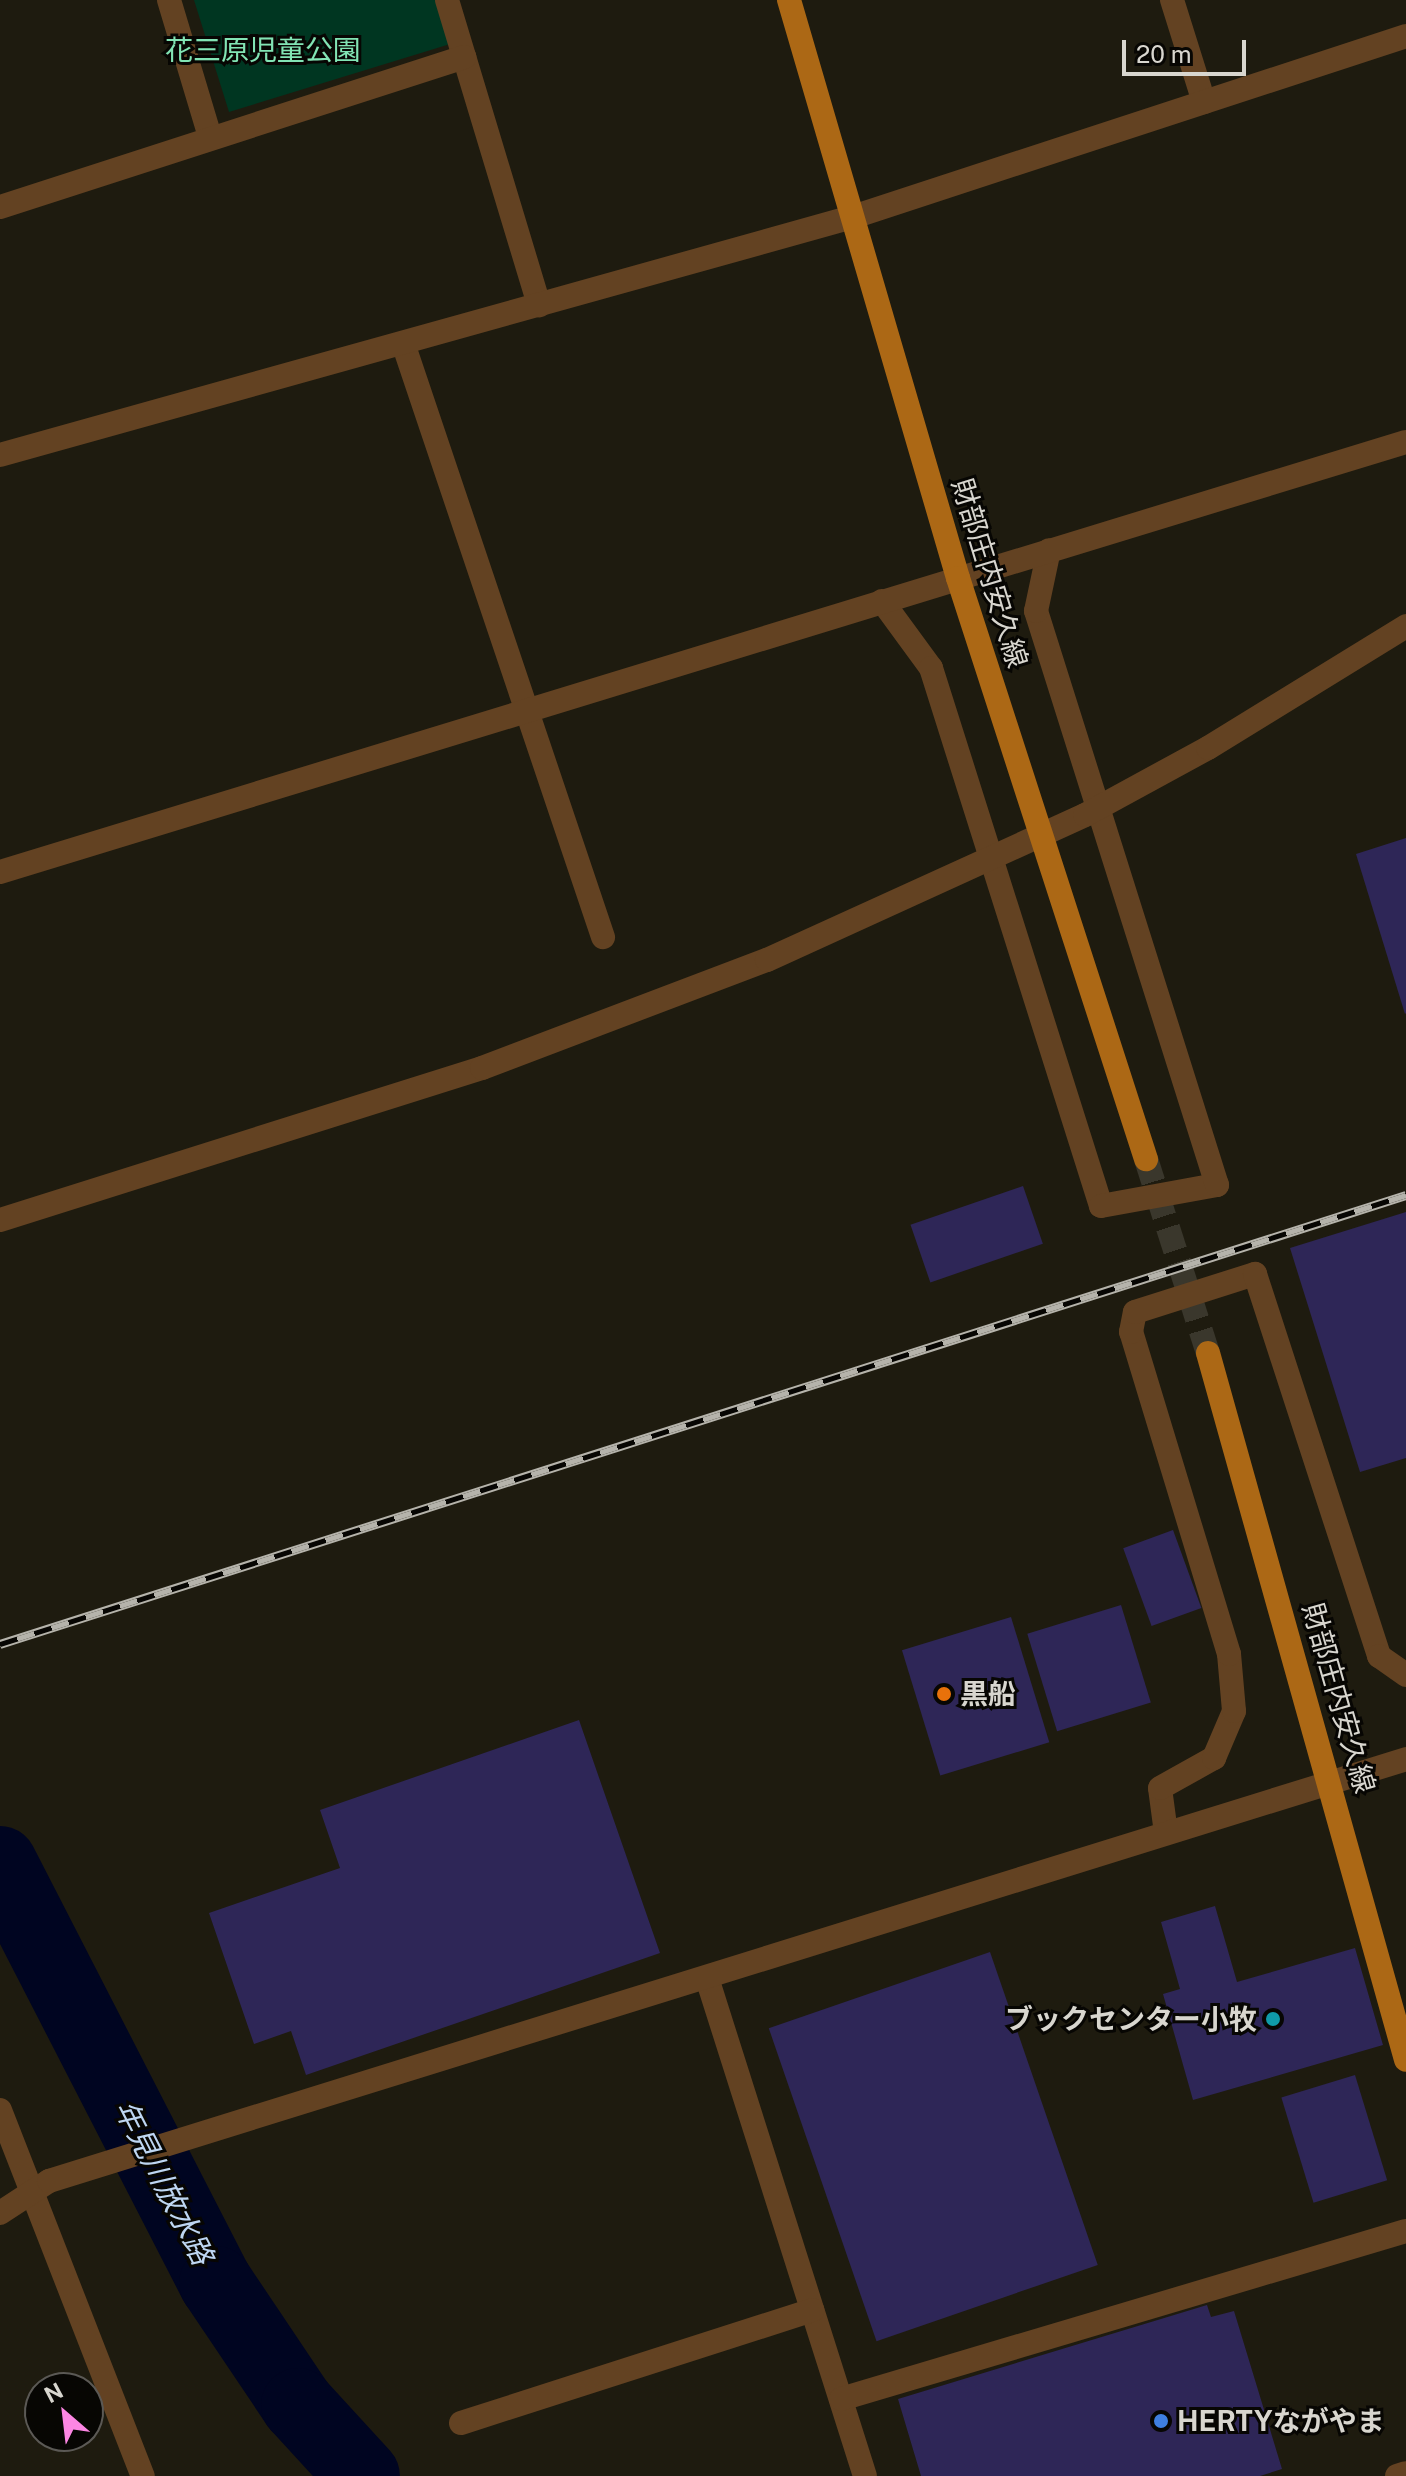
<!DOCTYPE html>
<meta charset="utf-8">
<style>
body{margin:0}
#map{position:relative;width:1406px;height:2476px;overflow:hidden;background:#1e1b0f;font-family:"Public Sans","Noto Sans JP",sans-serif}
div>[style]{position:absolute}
.green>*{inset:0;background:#003621}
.river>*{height:74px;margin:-37px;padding:0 37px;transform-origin:37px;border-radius:37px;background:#000521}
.building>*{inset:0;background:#2e2657;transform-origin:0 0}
.major-tunnel>*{height:24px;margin-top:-12px;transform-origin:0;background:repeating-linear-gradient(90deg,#3a372c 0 24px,transparent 0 36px)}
.minor>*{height:24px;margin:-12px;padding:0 12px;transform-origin:12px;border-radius:12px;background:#634222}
.major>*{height:24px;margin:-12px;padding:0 12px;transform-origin:12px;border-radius:12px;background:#ac6815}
.rail>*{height:9px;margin-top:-4.5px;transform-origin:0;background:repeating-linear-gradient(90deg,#070603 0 18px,#b5b3ab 0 36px);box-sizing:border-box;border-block:2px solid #b5b3ab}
.dots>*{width:22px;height:22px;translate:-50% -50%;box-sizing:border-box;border:4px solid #070603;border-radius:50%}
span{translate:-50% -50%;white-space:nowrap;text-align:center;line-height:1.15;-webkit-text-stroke:6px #070603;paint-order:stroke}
.park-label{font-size:28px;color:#82e4b4}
.street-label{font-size:28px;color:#d8d6cf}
.poi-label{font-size:28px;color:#d8d6cf;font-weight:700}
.left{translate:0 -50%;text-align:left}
.right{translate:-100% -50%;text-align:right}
.water-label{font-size:30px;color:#bed6f2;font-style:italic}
.north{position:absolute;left:24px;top:2372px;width:80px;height:80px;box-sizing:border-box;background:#070603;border:2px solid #5b5955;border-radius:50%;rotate:332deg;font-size:22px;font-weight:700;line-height:32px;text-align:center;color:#d8d6cf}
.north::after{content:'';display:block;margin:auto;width:28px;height:36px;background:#fc86e3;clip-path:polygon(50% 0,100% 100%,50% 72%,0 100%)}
.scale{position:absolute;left:1122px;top:40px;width:124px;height:36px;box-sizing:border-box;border:4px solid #d8d6cf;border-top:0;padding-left:10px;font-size:24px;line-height:28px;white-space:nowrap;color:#d8d6cf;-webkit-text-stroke:6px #070603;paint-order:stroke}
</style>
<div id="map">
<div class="green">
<i style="clip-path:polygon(194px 0,447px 0,460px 41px,229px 112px)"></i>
</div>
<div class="river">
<i style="left:0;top:1863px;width:472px;rotate:62.8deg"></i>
<i style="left:216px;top:2283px;width:147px;rotate:56.1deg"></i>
<i style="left:298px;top:2405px;width:96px;rotate:47.5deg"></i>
</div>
<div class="building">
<i style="clip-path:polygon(1406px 838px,1406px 1013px,1405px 1014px,1356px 854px)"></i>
<i style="left:1023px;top:1186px;width:61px;height:119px;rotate:71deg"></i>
<i style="clip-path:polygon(1406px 1212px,1406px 1458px,1360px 1472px,1290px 1248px)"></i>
<i style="left:1173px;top:1530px;width:83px;height:53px;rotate:70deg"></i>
<i style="left:1121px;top:1605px;width:102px;height:98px;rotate:73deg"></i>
<i style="left:1011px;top:1617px;width:131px;height:114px;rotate:73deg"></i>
<i style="clip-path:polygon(579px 1720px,660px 1953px,306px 2075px,291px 2031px,254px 2044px,209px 1913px,340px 1868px,320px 1810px)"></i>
<i style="clip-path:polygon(1215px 1906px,1237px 1982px,1355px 1948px,1383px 2045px,1193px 2100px,1163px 1994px,1180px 1989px,1161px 1922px)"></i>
<i style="left:990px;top:1952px;width:331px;height:234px;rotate:71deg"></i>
<i style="left:1355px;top:2075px;width:110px;height:77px;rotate:73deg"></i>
<i style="clip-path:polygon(1207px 2305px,1211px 2317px,1234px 2311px,1282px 2469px,1260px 2476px,921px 2476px,898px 2399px)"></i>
</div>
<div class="major-tunnel">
<i style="left:1146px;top:1159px;width:204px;rotate:72.3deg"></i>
</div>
<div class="minor">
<i style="left:169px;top:0;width:143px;rotate:73.3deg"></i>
<i style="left:447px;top:0;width:319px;rotate:73.2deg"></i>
<i style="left:1172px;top:0;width:107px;rotate:72.6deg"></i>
<i style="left:0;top:207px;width:488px;rotate:-17.9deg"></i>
<i style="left:403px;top:343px;width:627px;rotate:71.39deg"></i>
<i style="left:0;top:455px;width:889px;rotate:-15.6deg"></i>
<i style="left:856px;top:216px;width:579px;rotate:-18.12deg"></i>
<i style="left:882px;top:601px;width:83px;rotate:53.8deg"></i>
<i style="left:931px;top:668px;width:564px;rotate:72.46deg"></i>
<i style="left:1101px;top:1206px;width:118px;rotate:-10.3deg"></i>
<i style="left:1217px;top:1185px;width:602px;rotate:-107.5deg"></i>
<i style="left:1036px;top:611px;width:62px;rotate:-78deg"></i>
<i style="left:0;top:872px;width:1470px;rotate:-17.01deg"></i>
<i style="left:0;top:1220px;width:505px;rotate:-17.5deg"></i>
<i style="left:482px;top:1068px;width:305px;rotate:-20.8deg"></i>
<i style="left:767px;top:960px;width:349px;rotate:-24.5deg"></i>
<i style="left:1085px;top:815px;width:140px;rotate:-28.6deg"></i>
<i style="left:1208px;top:748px;width:233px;rotate:-31.6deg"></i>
<i style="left:1166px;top:1833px;width:45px;rotate:-97.6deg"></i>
<i style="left:1160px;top:1788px;width:62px;rotate:-29.1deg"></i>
<i style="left:1214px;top:1758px;width:51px;rotate:-66.9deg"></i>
<i style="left:1234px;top:1711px;width:57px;rotate:-95deg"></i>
<i style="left:1229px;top:1654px;width:337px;rotate:-106.9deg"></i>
<i style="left:1131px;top:1332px;width:20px;rotate:-79deg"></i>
<i style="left:1135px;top:1312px;width:126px;rotate:-17.6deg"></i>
<i style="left:1255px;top:1274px;width:402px;rotate:72deg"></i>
<i style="left:1379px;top:1656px;width:33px;rotate:35deg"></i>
<i style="left:707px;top:1978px;width:522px;rotate:72.4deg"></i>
<i style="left:0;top:2110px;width:393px;rotate:68.7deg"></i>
<i style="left:0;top:2213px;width:59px;rotate:-33.1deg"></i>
<i style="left:49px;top:2181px;width:1421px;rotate:-17.27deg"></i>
<i style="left:841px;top:2399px;width:589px;rotate:-16.56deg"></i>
<i style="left:461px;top:2423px;width:369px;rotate:-17.8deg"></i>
<i style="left:1397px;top:2476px;width:9px;rotate:-18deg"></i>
</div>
<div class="major">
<i style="left:789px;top:0;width:602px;rotate:73.7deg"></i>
<i style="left:958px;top:578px;width:611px;rotate:72.07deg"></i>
<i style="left:1208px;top:1353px;width:734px;rotate:74.35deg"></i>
</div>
<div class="rail">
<i style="left:0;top:1644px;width:1476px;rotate:-17.71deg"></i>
</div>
<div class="dots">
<i style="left:944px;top:1694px;background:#e8710a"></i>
<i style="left:1273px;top:2019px;background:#0f9aa8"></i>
<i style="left:1161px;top:2421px;background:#3f7fe0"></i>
</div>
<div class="park-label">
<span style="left:263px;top:50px">花三原児童公園</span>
</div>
<div class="street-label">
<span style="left:990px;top:573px;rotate:73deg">財部庄内安久線</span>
<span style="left:1339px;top:1698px;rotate:74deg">財部庄内安久線</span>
</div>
<div class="poi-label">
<span class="left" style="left:960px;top:1694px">黒船</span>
<span class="right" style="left:1257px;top:2019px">ブックセンター小牧</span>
<span class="left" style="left:1177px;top:2421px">HERTYながやま</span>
</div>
<div class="water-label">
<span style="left:164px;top:2182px;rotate:63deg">年見川放水路</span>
</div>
<div class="north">N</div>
<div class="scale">20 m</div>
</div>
